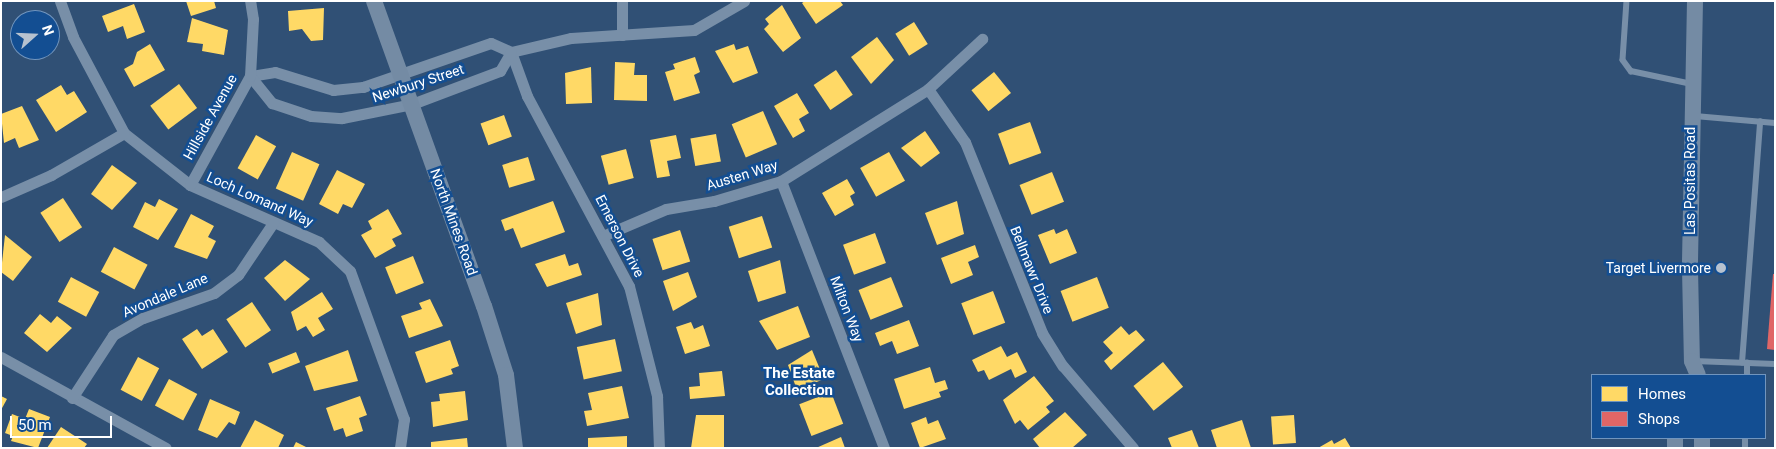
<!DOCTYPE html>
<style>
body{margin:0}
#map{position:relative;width:1776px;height:449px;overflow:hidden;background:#305075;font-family:Roboto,sans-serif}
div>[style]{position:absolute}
.homes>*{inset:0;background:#ffd966;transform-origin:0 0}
.shops>*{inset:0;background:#e06666}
.service>*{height:5.5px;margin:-2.75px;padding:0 2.75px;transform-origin:2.75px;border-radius:2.75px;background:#788fa8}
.minor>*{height:11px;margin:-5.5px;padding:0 5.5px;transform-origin:5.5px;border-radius:5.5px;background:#788fa8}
.secondary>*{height:16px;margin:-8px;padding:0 8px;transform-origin:8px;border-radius:8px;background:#748ba4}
.dots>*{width:14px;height:14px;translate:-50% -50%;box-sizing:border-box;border:2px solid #134e92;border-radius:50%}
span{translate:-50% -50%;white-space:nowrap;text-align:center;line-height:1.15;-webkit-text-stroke:5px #134e92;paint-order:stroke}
.street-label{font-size:14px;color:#fff}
.poi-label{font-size:14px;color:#fff}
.right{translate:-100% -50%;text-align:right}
.neighbourhood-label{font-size:15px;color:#fff;font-weight:700}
.frame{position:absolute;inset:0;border:2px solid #fff;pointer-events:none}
.legend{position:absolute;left:1591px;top:374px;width:175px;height:65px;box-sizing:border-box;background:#134e92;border:1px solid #7195be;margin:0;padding:6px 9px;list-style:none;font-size:15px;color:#fff}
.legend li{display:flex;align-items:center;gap:10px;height:25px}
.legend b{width:25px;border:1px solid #7195be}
.north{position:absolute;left:10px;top:10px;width:50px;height:50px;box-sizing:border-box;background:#134e92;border:1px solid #7195be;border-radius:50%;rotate:70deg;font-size:14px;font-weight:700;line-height:20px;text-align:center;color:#fff}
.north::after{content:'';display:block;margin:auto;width:18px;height:22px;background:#b7c2cf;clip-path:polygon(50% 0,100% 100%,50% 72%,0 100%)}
.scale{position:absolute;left:10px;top:416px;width:102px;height:22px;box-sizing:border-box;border:2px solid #fff;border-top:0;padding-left:6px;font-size:15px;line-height:18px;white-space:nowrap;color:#fff;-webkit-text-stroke:4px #134e92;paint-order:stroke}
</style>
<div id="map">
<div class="homes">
<i style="clip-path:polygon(186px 1px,214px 1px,216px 8px,191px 16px)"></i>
<i style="clip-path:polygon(805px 1px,840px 1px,843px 5px,816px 24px,802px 3px)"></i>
<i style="clip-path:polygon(134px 4px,145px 32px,127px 39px,123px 26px,108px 32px,102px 16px)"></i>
<i style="clip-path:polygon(782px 5px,801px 38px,783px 52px,764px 29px,769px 24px,765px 19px)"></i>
<i style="clip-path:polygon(324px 8px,323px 40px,311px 41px,302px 29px,289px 31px,288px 11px)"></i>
<i style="clip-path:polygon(192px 18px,228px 30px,224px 55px,202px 51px,203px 44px,187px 42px)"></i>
<i style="left:914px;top:22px;width:26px;height:22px;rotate:58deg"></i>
<i style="clip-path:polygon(877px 37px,894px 60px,871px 84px,851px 57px)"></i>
<i style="clip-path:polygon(150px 44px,165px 70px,134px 87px,124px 69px,133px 64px,137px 52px)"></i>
<i style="clip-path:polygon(734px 44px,736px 50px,748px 46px,758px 73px,733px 83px,715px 51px)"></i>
<i style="clip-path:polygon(695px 57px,700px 72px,694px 75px,700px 93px,674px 101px,665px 72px,675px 69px,673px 64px)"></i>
<i style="clip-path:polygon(615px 62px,635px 63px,634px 75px,647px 75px,647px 101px,614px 100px)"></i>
<i style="clip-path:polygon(591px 67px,592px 103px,566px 104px,565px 73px)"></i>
<i style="left:836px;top:70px;width:30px;height:27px;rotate:56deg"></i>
<i style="left:994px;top:72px;width:27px;height:29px;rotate:51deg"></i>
<i style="left:179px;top:84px;width:30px;height:36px;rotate:53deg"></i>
<i style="clip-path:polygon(61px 85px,67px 95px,74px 91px,87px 112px,56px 132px,36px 100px)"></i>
<i style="clip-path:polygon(797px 93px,809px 113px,799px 119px,805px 131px,793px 138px,774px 106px)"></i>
<i style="clip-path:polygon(22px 106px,39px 140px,19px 148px,15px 138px,4px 143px,1px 114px)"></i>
<i style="left:763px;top:111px;width:36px;height:34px;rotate:67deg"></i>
<i style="left:504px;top:115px;width:23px;height:25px;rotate:70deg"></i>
<i style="left:1030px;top:122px;width:33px;height:34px;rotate:70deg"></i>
<i style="clip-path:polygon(925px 131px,940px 153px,921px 167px,901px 148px)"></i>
<i style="left:716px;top:134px;width:28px;height:26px;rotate:80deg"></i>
<i style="left:256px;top:135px;width:23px;height:38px;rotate:29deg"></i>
<i style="clip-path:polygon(676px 135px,681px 158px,667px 161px,670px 176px,657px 178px,650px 140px)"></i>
<i style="left:626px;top:149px;width:30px;height:26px;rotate:75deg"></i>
<i style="left:292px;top:152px;width:30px;height:40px;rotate:24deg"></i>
<i style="left:889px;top:152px;width:33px;height:33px;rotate:61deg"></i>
<i style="left:528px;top:157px;width:24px;height:27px;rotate:73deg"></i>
<i style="clip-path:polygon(112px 165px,137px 183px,112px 210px,91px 194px)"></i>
<i style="clip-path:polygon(337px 170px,365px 184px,352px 208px,343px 204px,338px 214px,319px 204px)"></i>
<i style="left:1052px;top:172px;width:32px;height:35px;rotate:68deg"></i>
<i style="clip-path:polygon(847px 179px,855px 193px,850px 196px,854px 205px,835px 216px,822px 193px)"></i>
<i style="left:63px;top:198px;width:35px;height:27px;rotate:57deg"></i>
<i style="clip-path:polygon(159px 199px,178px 209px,158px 240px,133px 227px,145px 202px,155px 207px)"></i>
<i style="clip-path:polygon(553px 201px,565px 232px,521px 248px,513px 228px,505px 231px,501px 220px)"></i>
<i style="clip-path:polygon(957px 201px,964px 234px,937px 245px,925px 213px)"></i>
<i style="clip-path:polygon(388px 209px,402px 234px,392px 239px,396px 246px,375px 258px,361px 235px,372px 229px,368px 221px)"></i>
<i style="clip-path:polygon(191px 214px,214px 226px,208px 237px,216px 241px,207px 259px,174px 247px)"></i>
<i style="left:762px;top:216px;width:33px;height:35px;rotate:72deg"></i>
<i style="clip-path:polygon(1054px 229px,1056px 234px,1067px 229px,1077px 253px,1050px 264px,1038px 235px)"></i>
<i style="left:680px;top:230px;width:33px;height:29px;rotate:72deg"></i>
<i style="left:875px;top:233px;width:32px;height:34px;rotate:70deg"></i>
<i style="clip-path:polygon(5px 235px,32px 257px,13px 281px,1px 272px)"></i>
<i style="clip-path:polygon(975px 245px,979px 257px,968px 262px,973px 275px,951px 284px,941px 258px)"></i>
<i style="left:114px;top:247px;width:38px;height:28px;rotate:28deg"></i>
<i style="clip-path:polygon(565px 254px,569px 266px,578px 263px,582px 275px,547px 287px,535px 264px)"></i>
<i style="left:413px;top:256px;width:29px;height:30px;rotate:68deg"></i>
<i style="clip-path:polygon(285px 260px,310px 279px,285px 301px,264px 278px)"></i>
<i style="clip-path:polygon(780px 260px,786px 293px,758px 302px,748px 271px)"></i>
<i style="clip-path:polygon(688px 272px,697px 297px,673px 311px,663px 281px)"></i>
<i style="left:71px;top:277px;width:32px;height:28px;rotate:28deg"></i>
<i style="left:891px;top:277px;width:32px;height:35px;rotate:68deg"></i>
<i style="left:1097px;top:277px;width:33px;height:39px;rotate:69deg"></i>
<i style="left:993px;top:291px;width:34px;height:34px;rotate:69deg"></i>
<i style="clip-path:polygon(322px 292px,333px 309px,318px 318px,325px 330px,313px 337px,306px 326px,297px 331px,291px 312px)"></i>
<i style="clip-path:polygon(598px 293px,602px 325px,576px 334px,566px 303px)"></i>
<i style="clip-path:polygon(430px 299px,443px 326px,409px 338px,401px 316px,422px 309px,419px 303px)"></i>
<i style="left:252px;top:302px;width:34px;height:31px;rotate:56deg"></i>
<i style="clip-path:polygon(798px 306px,810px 337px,777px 350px,759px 321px)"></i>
<i style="clip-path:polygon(40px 314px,51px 323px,57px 316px,72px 328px,47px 352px,24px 333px)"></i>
<i style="clip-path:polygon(909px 320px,919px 346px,897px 354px,892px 341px,880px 346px,875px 333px)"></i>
<i style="clip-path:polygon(691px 322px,694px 329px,703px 325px,710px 346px,685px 354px,676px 327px)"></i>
<i style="clip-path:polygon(1121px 326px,1129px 335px,1136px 330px,1145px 340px,1111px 370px,1104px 361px,1113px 353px,1103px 342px)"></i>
<i style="clip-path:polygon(197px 329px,202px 336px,213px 329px,228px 352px,202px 369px,182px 339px)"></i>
<i style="left:615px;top:339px;width:33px;height:39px;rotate:78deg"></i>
<i style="clip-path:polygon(450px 340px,459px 366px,451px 369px,453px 374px,426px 383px,415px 352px)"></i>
<i style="clip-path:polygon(1001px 346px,1007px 357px,1017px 352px,1027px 372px,1015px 378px,1011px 369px,989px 380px,984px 370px,978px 372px,972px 360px)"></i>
<i style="clip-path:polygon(348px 350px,358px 381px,314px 391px,305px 366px)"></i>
<i style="clip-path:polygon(812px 350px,824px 379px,797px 390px,788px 365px)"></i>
<i style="left:296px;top:352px;width:11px;height:30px;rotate:68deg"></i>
<i style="left:138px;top:357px;width:24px;height:37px;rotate:28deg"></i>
<i style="left:1163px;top:362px;width:32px;height:38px;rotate:51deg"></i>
<i style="clip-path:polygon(930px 367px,935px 383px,945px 380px,948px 389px,939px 392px,941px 397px,904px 409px,894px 379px)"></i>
<i style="clip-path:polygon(722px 371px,725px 396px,690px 399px,689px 387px,700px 386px,699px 373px)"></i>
<i style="clip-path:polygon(1034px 376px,1054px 401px,1046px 407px,1050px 412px,1028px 430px,1020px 420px,1015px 424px,1003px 400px)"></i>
<i style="left:169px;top:379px;width:32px;height:30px;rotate:28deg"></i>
<i style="clip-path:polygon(622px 386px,629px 418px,587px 426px,584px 411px,592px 410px,588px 393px)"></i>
<i style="clip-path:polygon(465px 391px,468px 420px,433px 427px,431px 402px,440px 401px,439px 394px)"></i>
<i style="left:831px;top:392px;width:34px;height:34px;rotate:69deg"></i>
<i style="clip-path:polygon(1px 396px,7px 399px,1px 410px)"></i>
<i style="clip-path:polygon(360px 396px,367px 415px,359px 418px,363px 431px,346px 437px,343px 428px,334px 431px,326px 408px)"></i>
<i style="clip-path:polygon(210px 399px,240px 412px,235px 425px,229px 422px,217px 438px,198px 430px)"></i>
<i style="clip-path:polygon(29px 409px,50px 417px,38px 448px,11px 441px,13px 436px,5px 433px,12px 414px,25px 419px)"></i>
<i style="clip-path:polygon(1065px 412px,1087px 435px,1072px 448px,1040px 448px,1033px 439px)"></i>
<i style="clip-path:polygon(696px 415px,724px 415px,724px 448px,691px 448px)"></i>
<i style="left:1294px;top:415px;width:28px;height:23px;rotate:86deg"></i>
<i style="clip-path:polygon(926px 417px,928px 424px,938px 420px,946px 439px,920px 448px,911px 423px)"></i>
<i style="clip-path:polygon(255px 420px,284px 435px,278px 448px,240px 448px)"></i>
<i style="clip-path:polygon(1242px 420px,1251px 448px,1217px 448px,1211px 430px)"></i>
<i style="clip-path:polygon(61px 427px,87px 444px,84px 448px,47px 448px)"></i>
<i style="clip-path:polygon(1192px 430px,1199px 448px,1172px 448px,1168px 438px)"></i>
<i style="clip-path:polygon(627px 436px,627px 448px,588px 448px,588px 438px)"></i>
<i style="clip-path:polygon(841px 437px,845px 448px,816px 448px)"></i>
<i style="clip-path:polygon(467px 438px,468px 448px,431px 448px,431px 442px)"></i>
<i style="clip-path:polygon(1345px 438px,1351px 448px,1318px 448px,1332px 440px,1334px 444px)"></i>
<i style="clip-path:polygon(296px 442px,308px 448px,293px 448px)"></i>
</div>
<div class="shops">
<i style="clip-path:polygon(1773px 274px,1775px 274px,1775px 350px,1767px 349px)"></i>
</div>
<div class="service">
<i style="left:1627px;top:1px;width:59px;rotate:93.9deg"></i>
<i style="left:1623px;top:60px;width:14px;rotate:54deg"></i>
<i style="left:1631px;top:71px;width:62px;rotate:12deg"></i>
<i style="left:1695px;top:116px;width:80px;rotate:5deg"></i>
<i style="left:1694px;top:361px;width:81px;rotate:2.1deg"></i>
<i style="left:1742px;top:363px;width:242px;rotate:-85.7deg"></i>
<i style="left:1747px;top:375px;width:12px;rotate:-90deg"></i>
<i style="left:1745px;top:448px;width:10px;rotate:-90deg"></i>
</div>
<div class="minor">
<i style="left:60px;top:1px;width:38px;rotate:70deg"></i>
<i style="left:73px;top:37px;width:109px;rotate:62deg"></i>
<i style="left:124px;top:133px;width:84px;rotate:38.2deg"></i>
<i style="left:190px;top:185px;width:141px;rotate:23.8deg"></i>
<i style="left:319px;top:242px;width:42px;rotate:43.1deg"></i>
<i style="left:350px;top:271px;width:158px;rotate:70deg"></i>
<i style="left:404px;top:419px;width:29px;rotate:98deg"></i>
<i style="left:622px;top:1px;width:34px;rotate:90deg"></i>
<i style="left:511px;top:52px;width:47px;rotate:70deg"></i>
<i style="left:527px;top:96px;width:216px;rotate:61.8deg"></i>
<i style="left:629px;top:286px;width:114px;rotate:75.7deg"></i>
<i style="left:657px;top:396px;width:52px;rotate:87.8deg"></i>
<i style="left:250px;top:76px;width:25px;rotate:-9deg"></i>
<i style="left:275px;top:72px;width:61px;rotate:17.2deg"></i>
<i style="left:333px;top:90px;width:30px;rotate:-6deg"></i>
<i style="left:363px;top:87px;width:135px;rotate:-19deg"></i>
<i style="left:491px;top:43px;width:22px;rotate:24deg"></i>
<i style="left:511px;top:52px;width:62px;rotate:-13.1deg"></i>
<i style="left:571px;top:38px;width:123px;rotate:-3.7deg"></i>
<i style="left:694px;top:30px;width:58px;rotate:-30.1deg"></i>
<i style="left:250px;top:76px;width:35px;rotate:51deg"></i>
<i style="left:272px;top:103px;width:41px;rotate:18.4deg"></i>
<i style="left:311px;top:116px;width:31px;rotate:4deg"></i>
<i style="left:342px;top:118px;width:71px;rotate:-11.3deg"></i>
<i style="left:412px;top:104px;width:94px;rotate:-20.6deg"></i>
<i style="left:500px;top:71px;width:22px;rotate:-60deg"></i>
<i style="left:928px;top:89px;width:65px;rotate:55.1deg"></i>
<i style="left:965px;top:142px;width:206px;rotate:68deg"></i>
<i style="left:1042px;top:333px;width:39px;rotate:58deg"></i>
<i style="left:1063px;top:366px;width:108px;rotate:49.5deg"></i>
<i style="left:781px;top:181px;width:286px;rotate:68.9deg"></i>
<i style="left:190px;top:185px;width:124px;rotate:-61.2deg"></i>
<i style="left:250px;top:76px;width:57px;rotate:-87deg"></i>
<i style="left:253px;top:19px;width:18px;rotate:-99deg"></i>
<i style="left:1px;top:197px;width:55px;rotate:-23.7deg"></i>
<i style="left:51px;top:175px;width:84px;rotate:-29.9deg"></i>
<i style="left:605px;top:235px;width:66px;rotate:-23.1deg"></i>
<i style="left:666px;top:209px;width:49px;rotate:-9.5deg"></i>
<i style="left:714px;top:201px;width:70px;rotate:-16.6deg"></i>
<i style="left:781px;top:181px;width:173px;rotate:-32deg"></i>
<i style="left:928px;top:89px;width:74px;rotate:-42.8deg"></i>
<i style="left:1px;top:357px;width:188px;rotate:28.9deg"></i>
<i style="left:72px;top:398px;width:75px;rotate:-56.9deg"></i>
<i style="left:113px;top:335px;width:34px;rotate:-30deg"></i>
<i style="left:143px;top:318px;width:75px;rotate:-19.4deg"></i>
<i style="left:214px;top:293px;width:30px;rotate:-37deg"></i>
<i style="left:238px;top:275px;width:63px;rotate:-56.1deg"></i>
</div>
<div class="secondary">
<i style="left:374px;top:1px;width:324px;rotate:70.2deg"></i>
<i style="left:484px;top:306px;width:72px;rotate:72.3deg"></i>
<i style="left:506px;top:375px;width:74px;rotate:83deg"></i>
<i style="left:1695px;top:1px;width:268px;rotate:91.1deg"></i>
<i style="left:1690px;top:269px;width:92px;rotate:88.8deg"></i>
<i style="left:1692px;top:361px;width:15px;rotate:67deg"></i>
<i style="left:1675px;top:448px;width:10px;rotate:-90deg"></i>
<i style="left:1702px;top:448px;width:10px;rotate:-90deg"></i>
</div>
<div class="dots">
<i style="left:1721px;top:268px;background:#b7c2cf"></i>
</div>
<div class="street-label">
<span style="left:418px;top:83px;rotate:-18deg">Newbury Street</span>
<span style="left:210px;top:117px;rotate:-61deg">Hillside Avenue</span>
<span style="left:742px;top:175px;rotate:-17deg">Austen Way</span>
<span style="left:1690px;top:181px;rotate:-90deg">Las Positas Road</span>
<span style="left:260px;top:199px;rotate:24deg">Loch Lomand Way</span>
<span style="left:454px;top:222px;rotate:70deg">North Mines Road</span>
<span style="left:620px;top:236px;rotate:63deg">Emerson Drive</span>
<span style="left:1032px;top:270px;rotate:68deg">Bellmawr Drive</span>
<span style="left:165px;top:295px;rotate:-23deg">Avondale Lane</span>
<span style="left:847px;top:309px;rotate:69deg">Milton Way</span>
</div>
<div class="poi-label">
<span class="right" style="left:1711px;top:268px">Target Livermore</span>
</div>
<div class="neighbourhood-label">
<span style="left:799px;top:382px">The Estate<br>Collection</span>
</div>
<div class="frame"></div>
<ul class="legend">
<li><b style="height:14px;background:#ffd966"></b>Homes</li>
<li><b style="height:14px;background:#e06666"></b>Shops</li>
</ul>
<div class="north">N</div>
<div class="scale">50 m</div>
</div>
